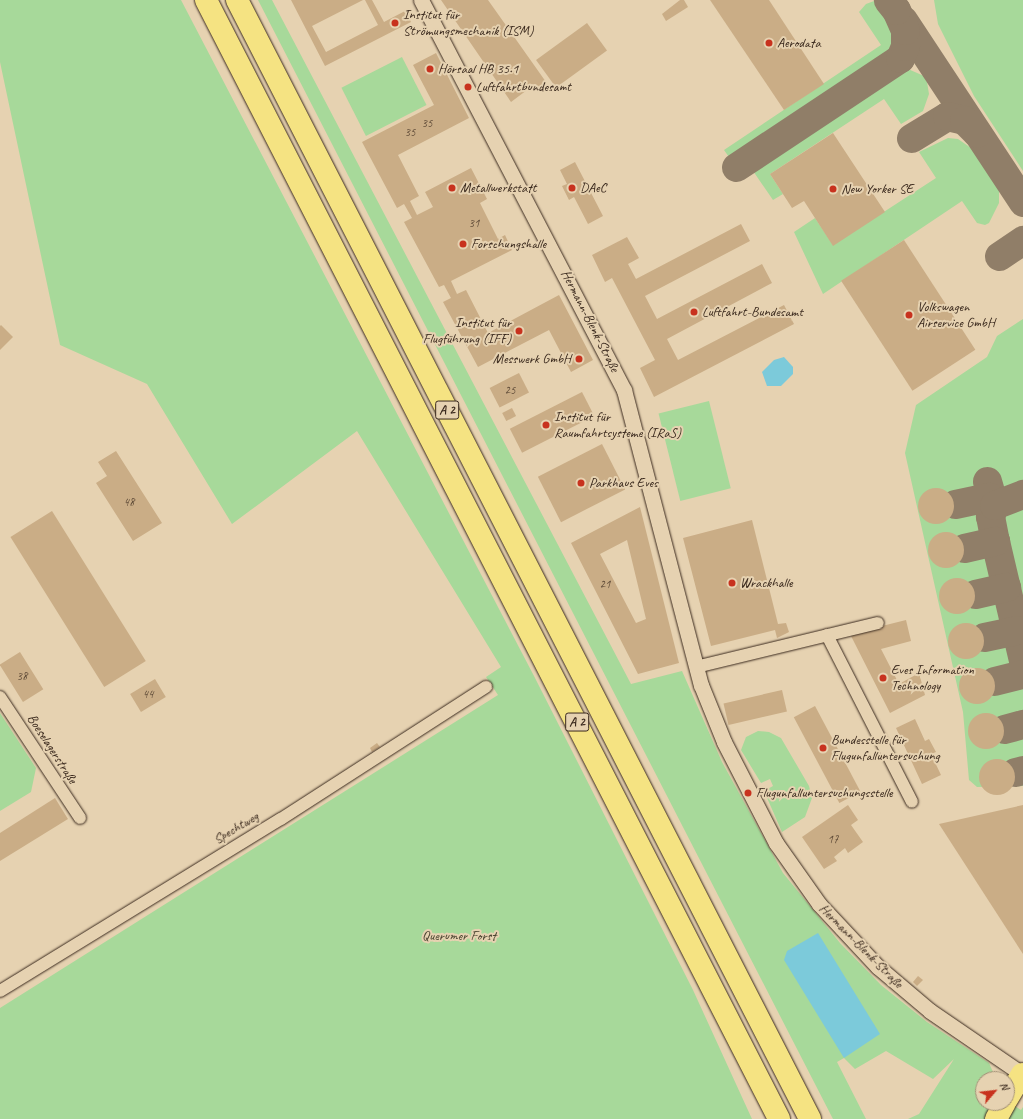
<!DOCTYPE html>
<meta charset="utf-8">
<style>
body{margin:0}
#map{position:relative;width:1023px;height:1119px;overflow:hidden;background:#e6d2b1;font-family:Caveat,sans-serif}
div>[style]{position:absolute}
.green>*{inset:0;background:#a7d99a;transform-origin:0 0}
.water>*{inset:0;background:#7ccada}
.taxiway>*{height:29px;margin:-14.5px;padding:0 14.5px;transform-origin:14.5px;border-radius:14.5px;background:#907e68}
.building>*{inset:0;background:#caad86;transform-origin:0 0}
.round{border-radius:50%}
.roads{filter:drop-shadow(0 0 1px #3b2a1e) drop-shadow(0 0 1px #3b2a1e)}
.minor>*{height:12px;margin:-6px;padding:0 6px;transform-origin:6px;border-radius:6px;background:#e6d2b1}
.tertiary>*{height:15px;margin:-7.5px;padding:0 7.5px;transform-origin:7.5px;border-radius:7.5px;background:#e6d2b1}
.motorway>*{height:22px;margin:-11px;padding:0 11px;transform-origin:11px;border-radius:11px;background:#f5e382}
.dots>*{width:11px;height:11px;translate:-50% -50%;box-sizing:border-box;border:2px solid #e6d2b1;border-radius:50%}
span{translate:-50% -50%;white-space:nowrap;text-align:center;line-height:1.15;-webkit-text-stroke:4px #e6d2b1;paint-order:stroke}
.number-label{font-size:12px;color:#5f4b38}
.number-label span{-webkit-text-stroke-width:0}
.shield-label span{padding:1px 3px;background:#e6d2b1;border:1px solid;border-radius:3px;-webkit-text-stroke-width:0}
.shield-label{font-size:13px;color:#3b2a1e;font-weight:700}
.poi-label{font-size:14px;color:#3b2a1e}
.left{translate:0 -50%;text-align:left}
.right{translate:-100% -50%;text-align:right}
.street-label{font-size:14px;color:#3b2a1e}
.park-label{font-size:14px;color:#4b4431}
.north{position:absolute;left:975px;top:1071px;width:40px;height:40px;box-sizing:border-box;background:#e6d2b1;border:1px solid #a28f76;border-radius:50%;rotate:62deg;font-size:11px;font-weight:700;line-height:16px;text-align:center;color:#3b2a1e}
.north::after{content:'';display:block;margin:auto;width:14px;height:18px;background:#c8321e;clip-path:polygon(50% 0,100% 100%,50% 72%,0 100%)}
</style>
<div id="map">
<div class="green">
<i style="clip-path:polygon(0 0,181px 0,534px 676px,693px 990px,752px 1119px,0 1119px,0 1008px,498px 695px,486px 677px,501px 667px,357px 431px,232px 524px,147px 384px,60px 345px,0 62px)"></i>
<i style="clip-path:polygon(258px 0,272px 0,631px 684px,682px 671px,722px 762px,783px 873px,840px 943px,881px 985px,927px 1022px,989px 1063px,996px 1079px,983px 1079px,983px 1103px,1007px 1101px,1021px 1110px,1023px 1107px,1023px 1119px,908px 1119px,919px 1114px,954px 1059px,933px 1079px,886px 1051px,855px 1069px,844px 1058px,837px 1062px,866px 1119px,833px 1119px)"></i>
<i style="clip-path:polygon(934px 0,1023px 0,1023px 171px,974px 96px,938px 24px)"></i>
<i style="clip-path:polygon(874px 1px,895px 33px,894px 51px,731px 160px,724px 150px,881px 45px,859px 12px,866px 4px)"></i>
<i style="left:402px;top:57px;width:54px;height:68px;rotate:63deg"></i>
<i style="clip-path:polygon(908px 69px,924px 76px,927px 82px,929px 94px,923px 111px,901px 124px,884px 99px,770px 174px,783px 194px,773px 200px,751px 168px,890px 75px)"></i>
<i style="clip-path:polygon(948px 138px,958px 139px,971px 148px,999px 190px,999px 203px,989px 223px,985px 225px,977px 223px,962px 201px,823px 294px,794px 232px,815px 218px,833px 245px,936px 178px,919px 152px)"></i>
<i style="clip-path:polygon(1023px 319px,1023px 786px,977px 787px,969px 780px,963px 712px,905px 453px,916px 405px,987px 357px,997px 336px)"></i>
<i style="left:709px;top:401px;width:90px;height:52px;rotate:76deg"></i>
<i style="clip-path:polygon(0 713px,36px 768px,31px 792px,0 811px)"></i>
<i style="clip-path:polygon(758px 731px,769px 732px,781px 738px,809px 786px,812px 798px,805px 817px,782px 832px,764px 791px,773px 786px,770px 779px,761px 783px,741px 750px,746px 737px)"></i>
</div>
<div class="water">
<i style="clip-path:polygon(784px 357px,793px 367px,793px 374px,781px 386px,767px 386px,762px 372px,774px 360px)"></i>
<i style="clip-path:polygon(818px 933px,880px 1034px,844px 1058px,784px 960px,787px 951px)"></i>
</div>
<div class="taxiway">
<i style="left:903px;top:20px;width:218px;rotate:56.6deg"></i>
<i style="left:911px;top:138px;width:42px;rotate:-31.4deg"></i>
<i style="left:947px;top:116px;width:17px;rotate:13deg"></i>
<i style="left:964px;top:120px;width:18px;rotate:45deg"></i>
<i style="left:736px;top:167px;width:197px;rotate:-33.6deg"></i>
<i style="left:900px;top:58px;width:13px;rotate:-67deg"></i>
<i style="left:905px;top:46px;width:16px;rotate:-90deg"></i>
<i style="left:905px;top:30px;width:22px;rotate:-114deg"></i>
<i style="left:896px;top:10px;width:13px;rotate:-129deg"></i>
<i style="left:999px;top:256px;width:29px;rotate:-34deg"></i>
<i style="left:987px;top:481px;width:25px;rotate:74deg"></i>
<i style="left:994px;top:505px;width:12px;rotate:110deg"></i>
<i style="left:990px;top:516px;width:25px;rotate:79deg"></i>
<i style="left:995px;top:541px;width:122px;rotate:76.8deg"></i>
<i style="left:955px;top:504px;width:35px;rotate:-12deg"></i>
<i style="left:994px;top:505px;width:31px;rotate:-21deg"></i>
<i style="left:964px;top:548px;width:32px;rotate:-13deg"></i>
<i style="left:975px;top:594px;width:32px;rotate:-13deg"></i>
<i style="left:984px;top:637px;width:33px;rotate:-12deg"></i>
<i style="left:994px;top:681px;width:30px;rotate:-14deg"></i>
<i style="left:1004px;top:729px;width:20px;rotate:-15deg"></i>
<i style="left:1015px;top:772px;width:8px;rotate:-14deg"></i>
</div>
<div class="building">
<i style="clip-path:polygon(291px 0,363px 0,312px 26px,326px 52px,378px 25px,365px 0,372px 0,384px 22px,405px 11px,411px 22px,325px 66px)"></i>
<i style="clip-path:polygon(441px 0,488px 0,546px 82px,538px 88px,535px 84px,511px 102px)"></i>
<i style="clip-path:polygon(680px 0,684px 0,688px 7px,666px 21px,662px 14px)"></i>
<i style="clip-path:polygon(710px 0,769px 0,824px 84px,784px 110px)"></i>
<i style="left:587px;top:23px;width:34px;height:63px;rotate:54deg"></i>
<i style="clip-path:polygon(436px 53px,469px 118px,398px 155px,419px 196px,410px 201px,417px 215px,433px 207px,425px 192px,471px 168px,487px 199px,480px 203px,498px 239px,505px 235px,512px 250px,451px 281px,457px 294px,466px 290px,488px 333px,559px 295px,593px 360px,571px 372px,549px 330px,478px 367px,443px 302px,451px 298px,444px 285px,439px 287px,404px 222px,412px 218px,404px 204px,397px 208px,362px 142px,434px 105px,413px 65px)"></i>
<i style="clip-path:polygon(833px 133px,885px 212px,833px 246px,804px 201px,792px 208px,770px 174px)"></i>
<i style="clip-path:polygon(575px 162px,603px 216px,588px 224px,574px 197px,569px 200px,562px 186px,567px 184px,560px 170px)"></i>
<i style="clip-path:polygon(741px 224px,750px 241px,645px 296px,657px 319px,762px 264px,772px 283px,667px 339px,678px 360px,784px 305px,794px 324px,654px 397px,640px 368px,655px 360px,612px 278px,605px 282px,592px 255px,627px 237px,639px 258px,628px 264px,636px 279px)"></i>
<i style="left:904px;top:240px;width:131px;height:75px;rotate:57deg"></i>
<i style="clip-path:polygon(1px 325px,13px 337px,0 350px,0 326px)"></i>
<i style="left:519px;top:373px;width:22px;height:33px;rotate:63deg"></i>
<i style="left:582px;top:392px;width:27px;height:81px;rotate:63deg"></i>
<i style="left:512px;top:408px;width:9px;height:11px;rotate:63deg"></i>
<i style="left:602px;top:444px;width:51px;height:72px;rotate:63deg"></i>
<i style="clip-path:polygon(116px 451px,162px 523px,133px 541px,96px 483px,107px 476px,98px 462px)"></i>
<i class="round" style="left:918px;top:488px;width:36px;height:36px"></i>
<i style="clip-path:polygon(evenodd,640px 507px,679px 663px,638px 674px,571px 543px,640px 507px,627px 540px,646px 619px,636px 623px,600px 554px,627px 540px)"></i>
<i style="left:52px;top:511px;width:177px;height:49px;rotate:58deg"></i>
<i style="clip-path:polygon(752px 520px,778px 624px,786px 623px,789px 632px,777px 638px,775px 630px,711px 646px,683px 538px)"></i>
<i class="round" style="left:928px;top:532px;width:36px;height:36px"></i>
<i class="round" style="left:939px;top:578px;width:36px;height:36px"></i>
<i style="clip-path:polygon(906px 620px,911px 641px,881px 649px,899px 684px,919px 673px,925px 695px,890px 713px,850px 634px)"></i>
<i class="round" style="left:948px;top:623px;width:36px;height:36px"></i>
<i style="left:20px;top:652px;width:44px;height:24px;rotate:58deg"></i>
<i class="round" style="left:959px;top:668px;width:36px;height:36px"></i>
<i style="left:155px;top:679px;width:21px;height:29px;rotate:59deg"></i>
<i style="left:782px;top:690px;width:22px;height:60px;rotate:77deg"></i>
<i style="left:815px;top:706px;width:97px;height:24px;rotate:62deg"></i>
<i class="round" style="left:968px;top:713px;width:36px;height:36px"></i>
<i style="clip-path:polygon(915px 719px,925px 741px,929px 739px,936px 752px,931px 754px,941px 775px,922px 784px,896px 728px)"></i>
<i style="clip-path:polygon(377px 743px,380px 747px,372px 752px,370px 748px)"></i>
<i class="round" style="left:979px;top:759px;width:36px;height:36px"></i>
<i style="clip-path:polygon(55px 798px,68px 819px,0 861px,0 833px)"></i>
<i style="clip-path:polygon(848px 805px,858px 820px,851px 825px,863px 842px,848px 853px,845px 848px,834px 857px,837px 861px,824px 869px,802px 837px)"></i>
<i style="clip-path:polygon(1023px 805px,1023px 954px,939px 824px)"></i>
<i style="clip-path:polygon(918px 976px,923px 980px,917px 986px,913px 982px)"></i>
</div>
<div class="roads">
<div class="minor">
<i style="left:827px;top:635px;width:187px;rotate:63deg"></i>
<i style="left:696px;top:667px;width:187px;rotate:-13.6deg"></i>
<i style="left:0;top:697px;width:145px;rotate:56.5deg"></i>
<i style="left:0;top:991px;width:329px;rotate:-31.5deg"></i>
<i style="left:281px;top:819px;width:244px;rotate:-32.8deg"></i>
</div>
<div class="tertiary">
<i style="left:421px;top:0;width:440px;rotate:62.5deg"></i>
<i style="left:624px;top:390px;width:305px;rotate:75.4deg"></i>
<i style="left:701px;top:685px;width:61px;rotate:68deg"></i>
<i style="left:724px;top:742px;width:114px;rotate:62.8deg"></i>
<i style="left:776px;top:843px;width:75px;rotate:54.8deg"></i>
<i style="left:819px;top:904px;width:86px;rotate:46.9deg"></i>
<i style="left:878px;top:967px;width:68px;rotate:40.2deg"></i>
<i style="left:930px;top:1011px;width:112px;rotate:34.4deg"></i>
</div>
<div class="motorway">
<i style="left:206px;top:0;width:1257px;rotate:62.88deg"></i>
<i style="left:237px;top:0;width:1257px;rotate:62.88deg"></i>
<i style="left:1007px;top:1099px;width:29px;rotate:-59deg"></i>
<i style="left:996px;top:1119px;width:18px;rotate:-61deg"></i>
</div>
</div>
<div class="dots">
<i style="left:395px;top:23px;background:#c8321e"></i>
<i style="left:769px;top:43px;background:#c8321e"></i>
<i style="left:430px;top:69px;background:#c8321e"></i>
<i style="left:468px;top:87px;background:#c8321e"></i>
<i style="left:452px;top:188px;background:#c8321e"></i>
<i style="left:572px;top:188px;background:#c8321e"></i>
<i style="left:833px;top:189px;background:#c8321e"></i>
<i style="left:463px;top:244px;background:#c8321e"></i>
<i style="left:694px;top:312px;background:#c8321e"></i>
<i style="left:909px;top:315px;background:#c8321e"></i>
<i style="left:519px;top:331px;background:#c8321e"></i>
<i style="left:579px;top:359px;background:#c8321e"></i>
<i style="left:546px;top:425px;background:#c8321e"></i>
<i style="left:581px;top:483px;background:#c8321e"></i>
<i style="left:732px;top:583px;background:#c8321e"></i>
<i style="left:883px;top:678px;background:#c8321e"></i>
<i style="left:823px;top:748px;background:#c8321e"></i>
<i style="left:748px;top:793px;background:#c8321e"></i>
</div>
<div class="number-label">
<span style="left:427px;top:124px">35</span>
<span style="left:410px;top:133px">35</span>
<span style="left:474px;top:224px">31</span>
<span style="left:510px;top:391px">25</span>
<span style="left:129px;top:503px">48</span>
<span style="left:605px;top:585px">21</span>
<span style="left:22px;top:677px">38</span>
<span style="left:148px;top:695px">44</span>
<span style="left:833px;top:840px">17</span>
</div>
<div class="shield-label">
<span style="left:447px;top:410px">A 2</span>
<span style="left:577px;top:722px">A 2</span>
</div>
<div class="poi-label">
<span class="left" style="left:403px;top:23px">Institut für<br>Strömungsmechanik (ISM)</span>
<span class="left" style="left:777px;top:43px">Aerodata</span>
<span class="left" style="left:438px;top:69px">Hörsaal HB 35.1</span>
<span class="left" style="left:476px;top:87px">Luftfahrtbundesamt</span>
<span class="left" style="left:460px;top:188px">Metallwerkstatt</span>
<span class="left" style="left:580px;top:188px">DAeC</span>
<span class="left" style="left:841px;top:189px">New Yorker SE</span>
<span class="left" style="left:471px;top:244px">Forschungshalle</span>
<span class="left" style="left:917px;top:315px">Volkswagen<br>Airservice GmbH</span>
<span class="left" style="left:702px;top:312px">Luftfahrt-Bundesamt</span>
<span class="right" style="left:511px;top:331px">Institut für<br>Flugführung (IFF)</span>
<span class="right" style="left:571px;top:359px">Messwerk GmbH</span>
<span class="left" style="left:554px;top:425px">Institut für<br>Raumfahrtsysteme (IRaS)</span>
<span class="left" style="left:589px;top:483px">Parkhaus Eves</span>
<span class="left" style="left:740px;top:583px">Wrackhalle</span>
<span class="left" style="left:891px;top:678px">Eves Information<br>Technology</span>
<span class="left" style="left:831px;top:748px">Bundesstelle für<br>Flugunfalluntersuchung</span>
<span class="left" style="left:756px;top:793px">Flugunfalluntersuchungsstelle</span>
</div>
<div class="street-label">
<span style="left:590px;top:321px;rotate:63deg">Hermann-Blenk-Straße</span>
<span style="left:52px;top:749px;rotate:57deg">Boeselagerstraße</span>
<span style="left:236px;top:828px;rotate:-31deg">Spechtweg</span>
<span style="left:861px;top:946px;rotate:45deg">Hermann-Blenk-Straße</span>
</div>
<div class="park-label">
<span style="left:459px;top:936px">Querumer Forst</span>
</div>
<div class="north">N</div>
</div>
